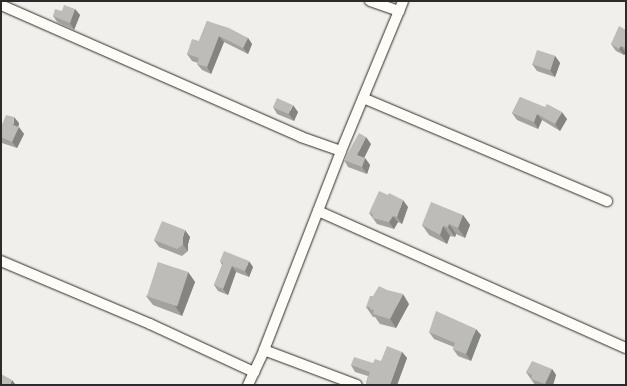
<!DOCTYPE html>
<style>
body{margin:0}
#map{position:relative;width:627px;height:386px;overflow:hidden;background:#f0efeb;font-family:Mali,sans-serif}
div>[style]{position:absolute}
.roads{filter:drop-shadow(0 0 1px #2b2b2b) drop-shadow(0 0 1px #2b2b2b)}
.street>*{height:10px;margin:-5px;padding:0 5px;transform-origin:5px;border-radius:5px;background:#fdfcf7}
.wall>*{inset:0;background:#a3a29e}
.shaded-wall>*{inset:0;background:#848481}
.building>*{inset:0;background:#bdbcb8;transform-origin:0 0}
span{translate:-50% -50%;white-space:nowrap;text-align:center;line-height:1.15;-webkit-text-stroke:4px #fdfcf7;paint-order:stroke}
.frame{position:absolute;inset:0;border:2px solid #2b2b2b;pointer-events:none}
</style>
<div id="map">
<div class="roads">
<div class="street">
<i style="left:370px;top:1px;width:31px;rotate:19deg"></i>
<i style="left:1px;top:5px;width:328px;rotate:23.7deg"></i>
<i style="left:301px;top:137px;width:42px;rotate:19.3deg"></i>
<i style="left:363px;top:98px;width:265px;rotate:22.9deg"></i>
<i style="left:318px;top:211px;width:337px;rotate:24deg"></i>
<i style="left:1px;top:261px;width:162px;rotate:22.9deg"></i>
<i style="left:150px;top:324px;width:115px;rotate:24.8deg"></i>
<i style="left:264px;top:350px;width:99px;rotate:20.6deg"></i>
<i style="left:248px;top:385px;width:38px;rotate:-65deg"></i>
<i style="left:264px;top:350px;width:213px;rotate:-68.8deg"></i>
<i style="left:341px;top:151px;width:162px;rotate:-67.5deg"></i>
</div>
</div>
<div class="wall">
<i style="clip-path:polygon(75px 9px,80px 15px,74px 30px,58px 23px,53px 16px,62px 11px)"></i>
<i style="clip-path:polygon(207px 21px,248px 38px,252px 44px,248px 54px,224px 42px,211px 74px,202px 70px,197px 64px,198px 63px,192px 61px,187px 54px,199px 41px)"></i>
<i style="clip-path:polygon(626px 30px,626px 53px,624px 55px,616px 51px,611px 44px)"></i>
<i style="clip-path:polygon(555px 56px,560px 63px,555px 77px,537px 71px,532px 64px)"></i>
<i style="clip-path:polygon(520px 97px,567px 119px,560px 131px,542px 120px,538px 129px,517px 120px,512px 113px)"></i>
<i style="clip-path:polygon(273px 107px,298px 112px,294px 121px,277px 114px)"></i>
<i style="clip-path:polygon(19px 123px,18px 127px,24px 134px,17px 148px,2px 143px,1px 141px,1px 127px)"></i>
<i style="clip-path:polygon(371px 144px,364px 158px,365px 158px,370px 165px,367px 174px,348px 167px,344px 160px)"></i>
<i style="clip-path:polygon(408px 207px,402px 224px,398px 222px,394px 229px,377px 224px,369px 213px)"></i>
<i style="clip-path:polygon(463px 215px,470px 225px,465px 238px,456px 234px,455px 237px,450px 236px,447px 244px,429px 235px,422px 225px)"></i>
<i style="clip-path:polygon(190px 237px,188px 244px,188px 251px,182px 256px,159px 247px,154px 240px)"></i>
<i style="clip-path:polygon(220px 261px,253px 267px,249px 277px,236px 272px,228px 295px,218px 291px,214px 285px,222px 265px)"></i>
<i style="clip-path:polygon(188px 272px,195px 282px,182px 316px,153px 305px,146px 296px)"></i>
<i style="clip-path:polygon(409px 304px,396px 328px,380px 324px,375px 317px,373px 317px,366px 307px)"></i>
<i style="clip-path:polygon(429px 332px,481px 335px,471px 361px,458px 356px,453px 349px,454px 347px,434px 339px)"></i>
<i style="clip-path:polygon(402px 352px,407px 358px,397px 385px,368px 385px,366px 383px,368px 376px,355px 372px,351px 365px,373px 363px,381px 361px)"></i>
<i style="clip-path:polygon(552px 369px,556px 375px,553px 385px,535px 385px,526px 372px)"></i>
</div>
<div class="shaded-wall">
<i style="clip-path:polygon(75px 9px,80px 15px,74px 30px,70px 23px)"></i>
<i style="clip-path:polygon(219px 36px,224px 42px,211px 74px,207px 67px)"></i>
<i style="clip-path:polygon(248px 38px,252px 44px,248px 54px,243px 48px)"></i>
<i style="clip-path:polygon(621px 46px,626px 53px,624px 55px,619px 49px)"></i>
<i style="clip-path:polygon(555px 56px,560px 63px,555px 77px,550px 70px)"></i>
<i style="clip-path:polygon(293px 105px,298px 112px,294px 121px,289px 114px)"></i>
<i style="clip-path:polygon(562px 112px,567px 119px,560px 131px,555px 124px)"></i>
<i style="clip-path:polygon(537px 114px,542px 120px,538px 129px,534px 122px)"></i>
<i style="clip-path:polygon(14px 117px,19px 123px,18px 129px,19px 127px,24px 134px,17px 148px,12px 142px)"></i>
<i style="clip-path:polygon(366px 137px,371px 144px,362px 162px,357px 155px)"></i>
<i style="clip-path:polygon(365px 158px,370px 165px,367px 174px,362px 167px)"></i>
<i style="clip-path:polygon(403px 200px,408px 207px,402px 224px,397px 217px)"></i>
<i style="clip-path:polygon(463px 215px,470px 225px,465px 238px,458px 228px)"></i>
<i style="clip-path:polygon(393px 216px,398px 222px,394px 229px,389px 222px)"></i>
<i style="clip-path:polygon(449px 224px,456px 234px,455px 237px,448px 227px)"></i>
<i style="clip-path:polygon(443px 226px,450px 236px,447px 244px,440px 235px)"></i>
<i style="clip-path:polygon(185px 230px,190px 237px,188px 244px,188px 251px,183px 245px,183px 237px)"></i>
<i style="clip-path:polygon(249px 261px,253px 267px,249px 277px,245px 271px)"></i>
<i style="clip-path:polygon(232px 266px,236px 272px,228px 295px,223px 289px)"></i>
<i style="clip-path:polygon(188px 272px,195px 282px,182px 316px,175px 306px)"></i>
<i style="clip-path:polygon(403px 294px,409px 304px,396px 328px,390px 319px)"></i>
<i style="clip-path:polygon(476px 329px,481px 335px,471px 361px,466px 354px)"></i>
<i style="clip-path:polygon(402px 352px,407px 358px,397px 385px,390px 385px)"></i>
<i style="clip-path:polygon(552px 369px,556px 375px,553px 385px,546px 385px,545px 384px)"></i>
<i style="clip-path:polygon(12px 380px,16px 385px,10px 385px)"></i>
</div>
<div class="building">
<i style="clip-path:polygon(64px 5px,75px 9px,70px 23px,53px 16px,55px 9px,62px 11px)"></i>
<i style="clip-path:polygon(207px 21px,229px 28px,248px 38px,243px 48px,219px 36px,207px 67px,197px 64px,199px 58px,187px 54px,192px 39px,199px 41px)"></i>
<i style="clip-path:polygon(619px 26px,626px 30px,626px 48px,621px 46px,619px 49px,611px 44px)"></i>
<i style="left:537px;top:50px;width:19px;height:15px;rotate:18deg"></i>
<i style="clip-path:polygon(520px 97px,545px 107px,547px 104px,562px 112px,555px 124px,537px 114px,534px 122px,512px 113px)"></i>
<i style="left:277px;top:98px;width:17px;height:10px;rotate:24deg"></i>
<i style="clip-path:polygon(6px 115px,14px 117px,13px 125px,19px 127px,12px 142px,1px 137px,1px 127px)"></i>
<i style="clip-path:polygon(359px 133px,366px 137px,357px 155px,365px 158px,362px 167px,344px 160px)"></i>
<i style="clip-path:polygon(379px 191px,388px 195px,389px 193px,403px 200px,397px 217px,393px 216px,389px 222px,372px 218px,373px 214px,369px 213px)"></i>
<i style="clip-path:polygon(431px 202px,463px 215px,458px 228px,449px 224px,448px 227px,443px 226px,440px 235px,422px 225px)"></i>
<i style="clip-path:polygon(162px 221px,185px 230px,183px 237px,183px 245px,177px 249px,154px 240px)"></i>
<i style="clip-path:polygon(224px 251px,249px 261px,245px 271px,232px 266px,223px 289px,214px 285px,223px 263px,220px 261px)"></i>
<i style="left:158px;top:262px;width:32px;height:36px;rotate:18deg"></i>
<i style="clip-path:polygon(379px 286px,387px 290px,403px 294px,390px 319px,373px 314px,374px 310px,370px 309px,370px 307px,366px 307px,370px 296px,373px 296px)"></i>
<i style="clip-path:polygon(436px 311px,476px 329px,466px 354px,453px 349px,455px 343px,429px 332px)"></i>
<i style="clip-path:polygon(387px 346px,402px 352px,390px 385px,372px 385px,366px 383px,370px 372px,351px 365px,354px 357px,373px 363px,375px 359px,381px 361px)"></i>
<i style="clip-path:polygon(532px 361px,552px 369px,545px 384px,531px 379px,532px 375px,526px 372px)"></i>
<i style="clip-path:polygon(1px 374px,12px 380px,10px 385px,1px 385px)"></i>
</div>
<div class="frame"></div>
</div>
